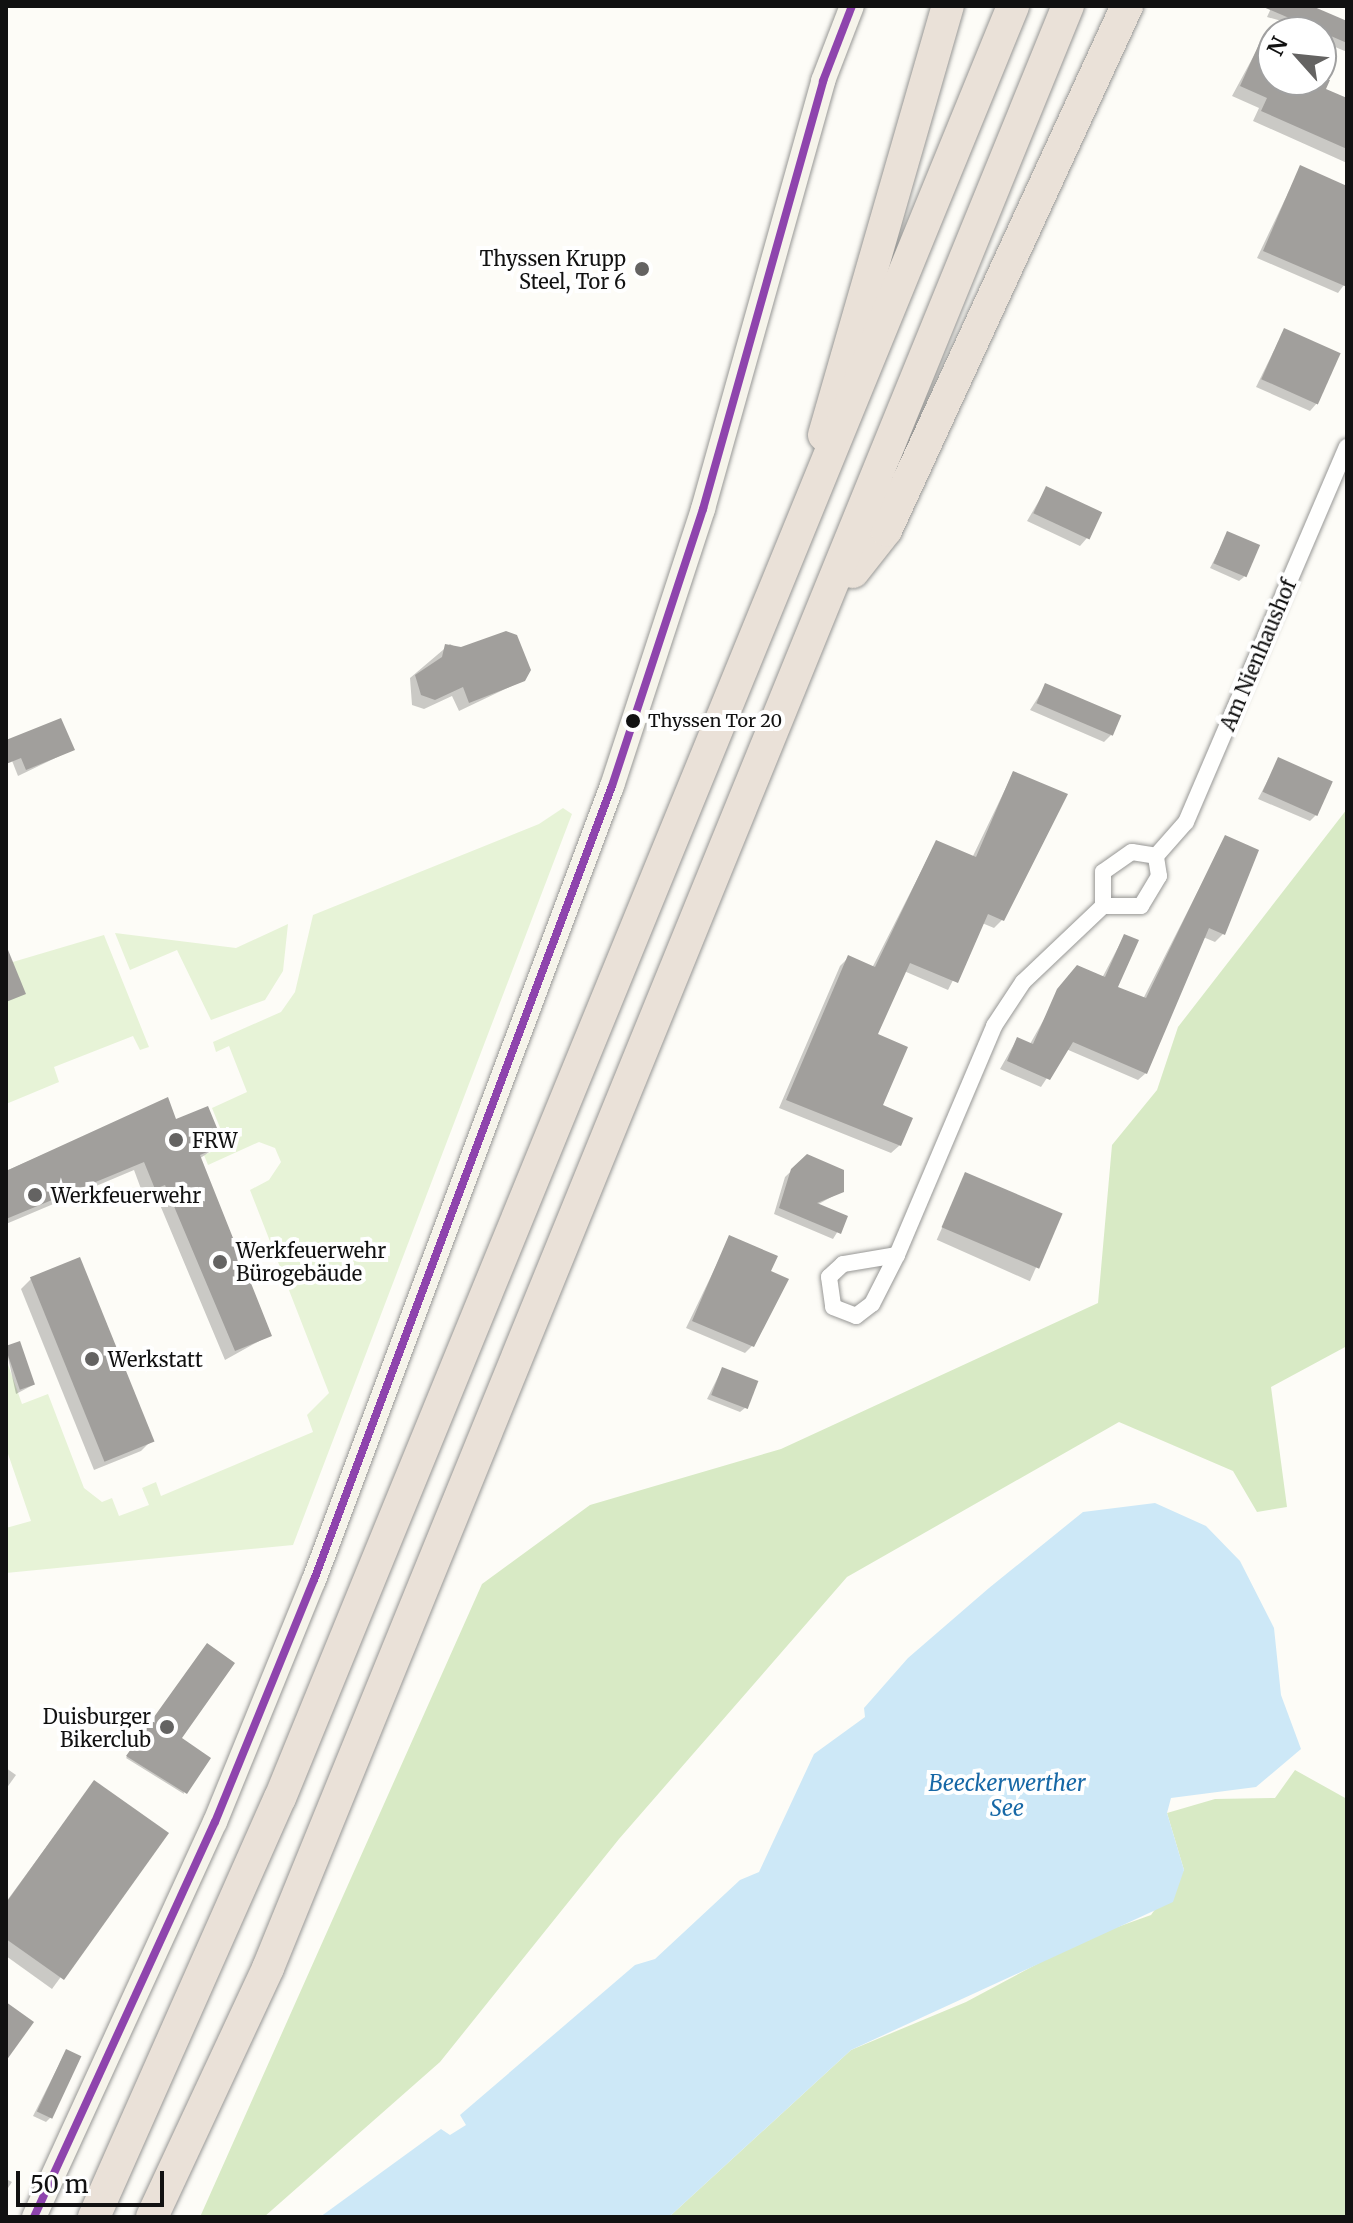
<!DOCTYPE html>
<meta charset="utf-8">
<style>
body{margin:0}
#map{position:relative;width:1353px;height:2223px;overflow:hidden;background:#fdfcf7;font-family:Merriweather,serif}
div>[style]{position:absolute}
.green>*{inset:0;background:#e7f3d7}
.forest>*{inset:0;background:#d8eac5}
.water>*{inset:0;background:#cde8f7}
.shadow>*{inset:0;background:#0003;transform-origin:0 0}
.building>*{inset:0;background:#a19f9c;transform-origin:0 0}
.roads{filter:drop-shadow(0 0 2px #979795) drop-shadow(0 0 2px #979795)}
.street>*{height:16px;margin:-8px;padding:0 8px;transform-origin:8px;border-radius:8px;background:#fffffe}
.secondary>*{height:24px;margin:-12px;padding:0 12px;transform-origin:12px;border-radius:12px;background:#f6f4eb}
.highway>*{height:32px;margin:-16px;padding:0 16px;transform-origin:16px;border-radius:16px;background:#eae1d8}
.bus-1>*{height:8px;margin:-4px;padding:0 4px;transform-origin:4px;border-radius:4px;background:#8e44ad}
.dots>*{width:22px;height:22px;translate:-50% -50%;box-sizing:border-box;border:4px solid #fff;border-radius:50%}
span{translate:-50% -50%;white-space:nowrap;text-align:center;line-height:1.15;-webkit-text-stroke:8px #fff;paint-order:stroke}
.bus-label{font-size:18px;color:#111}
.left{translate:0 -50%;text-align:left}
.poi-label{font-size:20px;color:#111}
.right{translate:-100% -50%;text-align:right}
.street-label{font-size:20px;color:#111}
.water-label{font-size:22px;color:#1768a6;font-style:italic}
.frame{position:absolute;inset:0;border:8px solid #111;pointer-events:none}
.north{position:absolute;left:1257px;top:16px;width:80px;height:80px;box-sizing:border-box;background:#fff;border:2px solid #a0a0a0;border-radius:50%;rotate:297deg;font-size:22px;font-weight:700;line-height:32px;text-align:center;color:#111}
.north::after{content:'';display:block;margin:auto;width:28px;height:36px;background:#646362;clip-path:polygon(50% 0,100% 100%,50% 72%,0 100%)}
.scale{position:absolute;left:16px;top:2171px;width:148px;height:36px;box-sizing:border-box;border:4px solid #111;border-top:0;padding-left:10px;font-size:24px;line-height:28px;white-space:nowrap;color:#111;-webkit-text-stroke:6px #fff;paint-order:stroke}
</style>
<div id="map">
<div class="green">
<i style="clip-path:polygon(563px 808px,572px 814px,293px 1545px,6px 1573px,6px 1528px,31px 1521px,6px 1448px,6px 1359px,22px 1404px,48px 1394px,84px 1488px,102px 1502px,112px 1498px,119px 1516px,149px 1505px,142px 1488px,156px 1482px,161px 1496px,313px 1432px,307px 1415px,329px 1393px,250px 1190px,269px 1180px,281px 1162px,275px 1148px,259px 1142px,208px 1165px,204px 1155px,227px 1145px,212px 1108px,247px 1092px,229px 1046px,216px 1052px,213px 1042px,281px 1012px,295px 992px,313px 915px,539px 824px)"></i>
<i style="clip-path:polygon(288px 924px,283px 971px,265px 1000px,211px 1020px,177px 950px,130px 970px,115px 933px,236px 948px)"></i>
<i style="clip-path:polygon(104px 935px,149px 1047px,140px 1050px,133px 1036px,54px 1067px,59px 1082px,6px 1104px,6px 964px)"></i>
</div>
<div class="forest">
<i style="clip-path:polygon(1347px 809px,1347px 1346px,1271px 1387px,1287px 1507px,1257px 1512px,1233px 1471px,1119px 1422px,847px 1577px,619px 1839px,440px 2062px,264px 2217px,200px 2217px,482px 1584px,590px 1505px,781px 1449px,1098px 1303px,1112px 1145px,1157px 1090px,1178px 1027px)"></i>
<i style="clip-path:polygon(1295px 1770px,1347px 1799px,1347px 2217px,669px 2217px,851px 2050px,966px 2002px,1084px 1939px,1151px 1915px,1184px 1870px,1167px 1813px,1215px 1799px,1275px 1798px)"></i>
</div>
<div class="water">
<i style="clip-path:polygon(1155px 1503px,1206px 1526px,1240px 1561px,1274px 1628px,1281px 1695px,1301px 1749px,1256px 1787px,1171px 1798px,1167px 1813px,1184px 1870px,1173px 1902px,851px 2050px,669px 2217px,320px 2217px,441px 2129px,450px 2135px,466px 2125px,460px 2115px,635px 1965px,655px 1959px,740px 1880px,759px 1872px,814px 1754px,865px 1717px,864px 1708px,908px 1658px,989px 1588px,1083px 1512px)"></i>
</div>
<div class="shadow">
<i style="clip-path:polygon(1272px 6px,1307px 6px,1347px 24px,1347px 52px,1321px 41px,1321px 32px,1267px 17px)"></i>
<i style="clip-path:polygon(1259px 46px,1273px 52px,1273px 80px,1321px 80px,1321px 73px,1330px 77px,1324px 90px,1347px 100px,1347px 163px,1253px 121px,1259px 108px,1232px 96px)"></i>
<i style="clip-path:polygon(1300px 168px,1347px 188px,1347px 281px,1338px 293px,1257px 258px)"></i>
<i style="clip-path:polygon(1284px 330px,1317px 403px,1310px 411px,1256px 387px)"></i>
<i style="clip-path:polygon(1046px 489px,1087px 538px,1080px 546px,1027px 521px)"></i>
<i style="clip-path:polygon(1228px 533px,1244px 577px,1239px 581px,1210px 568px)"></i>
<i style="clip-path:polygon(450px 644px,461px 650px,524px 680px,459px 711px,452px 696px,424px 709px,412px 705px,410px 678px)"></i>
<i style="clip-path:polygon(1046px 685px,1111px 735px,1104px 742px,1030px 710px)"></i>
<i style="clip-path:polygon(7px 748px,72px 750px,18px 776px)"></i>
<i style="clip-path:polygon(1279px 759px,1317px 814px,1310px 821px,1258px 799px)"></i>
<i style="clip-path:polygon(1013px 773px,1002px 920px,994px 928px,982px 923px,948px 990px,904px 971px,876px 1035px,881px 1106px,900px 1145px,891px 1153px,779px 1108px,840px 966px,848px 958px,872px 968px,936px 842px,972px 858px)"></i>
<i style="clip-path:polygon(1225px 838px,1223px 934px,1215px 942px,1203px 937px,1146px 1073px,1138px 1080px,1066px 1049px,1041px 1087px,1000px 1069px,1017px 1039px,1030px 1044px,1069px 975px,1102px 978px,1124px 936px,1116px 988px,1143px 999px)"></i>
<i style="clip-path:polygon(167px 1100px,175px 1121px,221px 1144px,199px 1159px,270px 1335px,225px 1360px,155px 1193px,144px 1197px,134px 1170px,6px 1224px,6px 1171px)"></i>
<i style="clip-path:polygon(807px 1156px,842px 1191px,817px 1205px,846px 1218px,833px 1239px,774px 1214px,785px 1177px)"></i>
<i style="left:966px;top:1174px;width:102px;height:72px;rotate:24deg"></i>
<i style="clip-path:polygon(730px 1237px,752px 1346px,745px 1353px,686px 1328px)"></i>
<i style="clip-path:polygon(31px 1279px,151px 1441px,141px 1451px,94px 1470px,21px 1289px)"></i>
<i style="clip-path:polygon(19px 1344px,33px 1385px,16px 1394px,6px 1348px)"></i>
<i style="clip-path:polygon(722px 1369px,745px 1408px,740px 1412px,707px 1399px)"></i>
<i style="clip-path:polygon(207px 1646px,179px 1738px,184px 1794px,126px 1758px)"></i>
<i style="clip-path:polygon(6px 1768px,16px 1775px,6px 1789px)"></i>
<i style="clip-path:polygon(94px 1782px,166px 1833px,52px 1989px,6px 1956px,6px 1902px)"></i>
<i style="clip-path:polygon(66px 2051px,50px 2118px,46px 2122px,33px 2116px)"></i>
<i style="clip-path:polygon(6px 2179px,12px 2182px,6px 2191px)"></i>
</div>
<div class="building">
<i style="clip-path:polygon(1261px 6px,1312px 6px,1347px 21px,1347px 43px)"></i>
<i style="clip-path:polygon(1259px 44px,1273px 50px,1273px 80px,1330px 80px,1326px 89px,1347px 98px,1347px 149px,1261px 111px,1267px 98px,1240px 86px)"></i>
<i style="clip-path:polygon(1300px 165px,1347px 186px,1347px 287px,1263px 251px)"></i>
<i style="left:1284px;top:328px;width:62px;height:56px;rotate:24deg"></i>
<i style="left:1046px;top:486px;width:62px;height:30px;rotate:25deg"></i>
<i style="left:1227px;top:531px;width:36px;height:35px;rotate:23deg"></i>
<i style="clip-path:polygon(506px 631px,517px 635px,531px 670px,525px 681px,469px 703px,463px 687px,435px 700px,421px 695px,415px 675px,442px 657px,445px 644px,461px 647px)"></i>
<i style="left:1045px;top:683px;width:83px;height:22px;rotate:23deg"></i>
<i style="clip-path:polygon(61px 718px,75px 750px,26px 770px,21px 758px,6px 764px,6px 740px)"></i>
<i style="left:1278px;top:757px;width:60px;height:38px;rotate:24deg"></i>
<i style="clip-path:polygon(1013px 771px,1068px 794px,1004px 921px,988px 914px,958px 983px,910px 963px,878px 1034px,908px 1047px,883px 1105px,913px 1118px,901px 1146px,786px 1100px,848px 955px,875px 967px,936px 840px,976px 857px)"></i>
<i style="clip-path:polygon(1225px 835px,1259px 850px,1225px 935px,1209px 928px,1147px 1074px,1073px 1042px,1050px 1080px,1007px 1061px,1017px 1037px,1033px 1044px,1057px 989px,1077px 965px,1105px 977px,1124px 934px,1139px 940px,1118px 987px,1146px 998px)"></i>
<i style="clip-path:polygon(6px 945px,26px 994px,6px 1002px)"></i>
<i style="clip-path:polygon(168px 1097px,176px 1119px,208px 1106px,224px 1145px,200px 1155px,272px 1336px,235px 1351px,165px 1185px,155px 1189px,144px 1162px,6px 1219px,6px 1171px)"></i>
<i style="clip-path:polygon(807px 1154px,844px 1170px,844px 1192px,817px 1203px,848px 1216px,841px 1234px,779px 1208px,791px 1169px)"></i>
<i style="left:965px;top:1172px;width:106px;height:60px;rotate:23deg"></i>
<i style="clip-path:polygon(729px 1235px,778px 1256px,771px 1271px,789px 1279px,754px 1347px,692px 1321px)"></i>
<i style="left:80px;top:1257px;width:199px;height:54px;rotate:68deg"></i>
<i style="left:20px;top:1341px;width:46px;height:16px;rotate:71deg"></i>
<i style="left:722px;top:1367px;width:39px;height:30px;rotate:21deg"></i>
<i style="clip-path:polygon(207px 1643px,235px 1663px,182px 1738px,211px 1758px,187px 1794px,126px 1756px)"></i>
<i style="clip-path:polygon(94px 1780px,169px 1833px,64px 1980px,6px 1939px,6px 1903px)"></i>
<i style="clip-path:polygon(6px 2002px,34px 2022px,6px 2061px)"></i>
<i style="left:66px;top:2049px;width:17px;height:69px;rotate:25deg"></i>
</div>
<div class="roads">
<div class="street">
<i style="left:1103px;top:906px;width:38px"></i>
<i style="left:1141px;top:906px;width:35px;rotate:-59deg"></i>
<i style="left:1159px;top:876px;width:20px;rotate:-99deg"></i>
<i style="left:897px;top:1255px;width:55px;rotate:170.5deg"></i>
<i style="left:843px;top:1264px;width:19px;rotate:137deg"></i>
<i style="left:829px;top:1277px;width:30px;rotate:82deg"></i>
<i style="left:833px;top:1307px;width:25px;rotate:21deg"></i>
<i style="left:856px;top:1316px;width:20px;rotate:-37deg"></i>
<i style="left:872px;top:1304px;width:55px;rotate:-63deg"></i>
<i style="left:897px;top:1255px;width:249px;rotate:-67deg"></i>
<i style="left:994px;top:1026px;width:53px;rotate:-56.6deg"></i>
<i style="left:1023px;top:982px;width:110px;rotate:-43.5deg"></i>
<i style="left:1103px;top:906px;width:34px;rotate:-90deg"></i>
<i style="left:1103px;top:872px;width:35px;rotate:-35deg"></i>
<i style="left:1132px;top:852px;width:24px;rotate:9deg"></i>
<i style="left:1156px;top:856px;width:45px;rotate:-48.6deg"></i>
<i style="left:1186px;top:822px;width:408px;rotate:-66.8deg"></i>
</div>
<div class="secondary">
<i style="left:34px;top:2217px;width:434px;rotate:-65.4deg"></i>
<i style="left:215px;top:1822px;width:261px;rotate:-67.8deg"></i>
<i style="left:314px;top:1580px;width:848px;rotate:-69.43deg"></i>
<i style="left:612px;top:786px;width:292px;rotate:-71.8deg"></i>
<i style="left:703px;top:509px;width:445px;rotate:-74.3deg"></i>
<i style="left:823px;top:81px;width:80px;rotate:-68.9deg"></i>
</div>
<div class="highway">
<i style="left:824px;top:435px;width:447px;rotate:-73.9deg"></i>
<i style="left:853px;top:572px;width:53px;rotate:-51.8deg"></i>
<i style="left:886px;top:530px;width:577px;rotate:-65.3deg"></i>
<i style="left:94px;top:2217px;width:458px;rotate:-66.1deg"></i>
<i style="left:280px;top:1798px;width:1936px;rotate:-67.75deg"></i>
<i style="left:152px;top:2217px;width:275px;rotate:-65deg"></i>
<i style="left:268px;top:1968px;width:2119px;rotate:-67.82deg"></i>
</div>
</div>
<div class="bus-1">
<i style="left:34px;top:2217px;width:434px;rotate:-65.4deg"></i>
<i style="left:215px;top:1822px;width:261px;rotate:-67.8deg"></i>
<i style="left:314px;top:1580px;width:848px;rotate:-69.43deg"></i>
<i style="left:612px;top:786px;width:292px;rotate:-71.8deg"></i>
<i style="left:703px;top:509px;width:445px;rotate:-74.3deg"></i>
<i style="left:823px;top:81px;width:80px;rotate:-68.9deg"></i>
</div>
<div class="dots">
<i style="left:642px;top:269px;background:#646362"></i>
<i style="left:633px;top:721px;background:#111"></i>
<i style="left:176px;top:1140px;background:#646362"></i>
<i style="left:35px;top:1195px;background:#646362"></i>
<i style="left:220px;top:1262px;background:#646362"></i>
<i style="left:92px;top:1359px;background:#646362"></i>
<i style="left:167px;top:1727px;background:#646362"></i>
</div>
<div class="bus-label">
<span class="left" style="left:648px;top:721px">Thyssen Tor 20</span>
</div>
<div class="poi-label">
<span class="right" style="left:626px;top:270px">Thyssen Krupp<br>Steel, Tor 6</span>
<span class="left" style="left:192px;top:1140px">FRW</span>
<span class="left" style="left:51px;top:1195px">Werkfeuerwehr</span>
<span class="left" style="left:236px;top:1262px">Werkfeuerwehr<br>Bürogebäude</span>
<span class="left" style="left:108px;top:1359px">Werkstatt</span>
<span class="right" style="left:151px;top:1728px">Duisburger<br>Bikerclub</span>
</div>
<div class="street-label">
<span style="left:1258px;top:655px;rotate:-67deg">Am Nienhaushof</span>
</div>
<div class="water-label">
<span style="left:1007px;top:1796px">Beeckerwerther<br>See</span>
</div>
<div class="frame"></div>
<div class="north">N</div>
<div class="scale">50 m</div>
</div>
